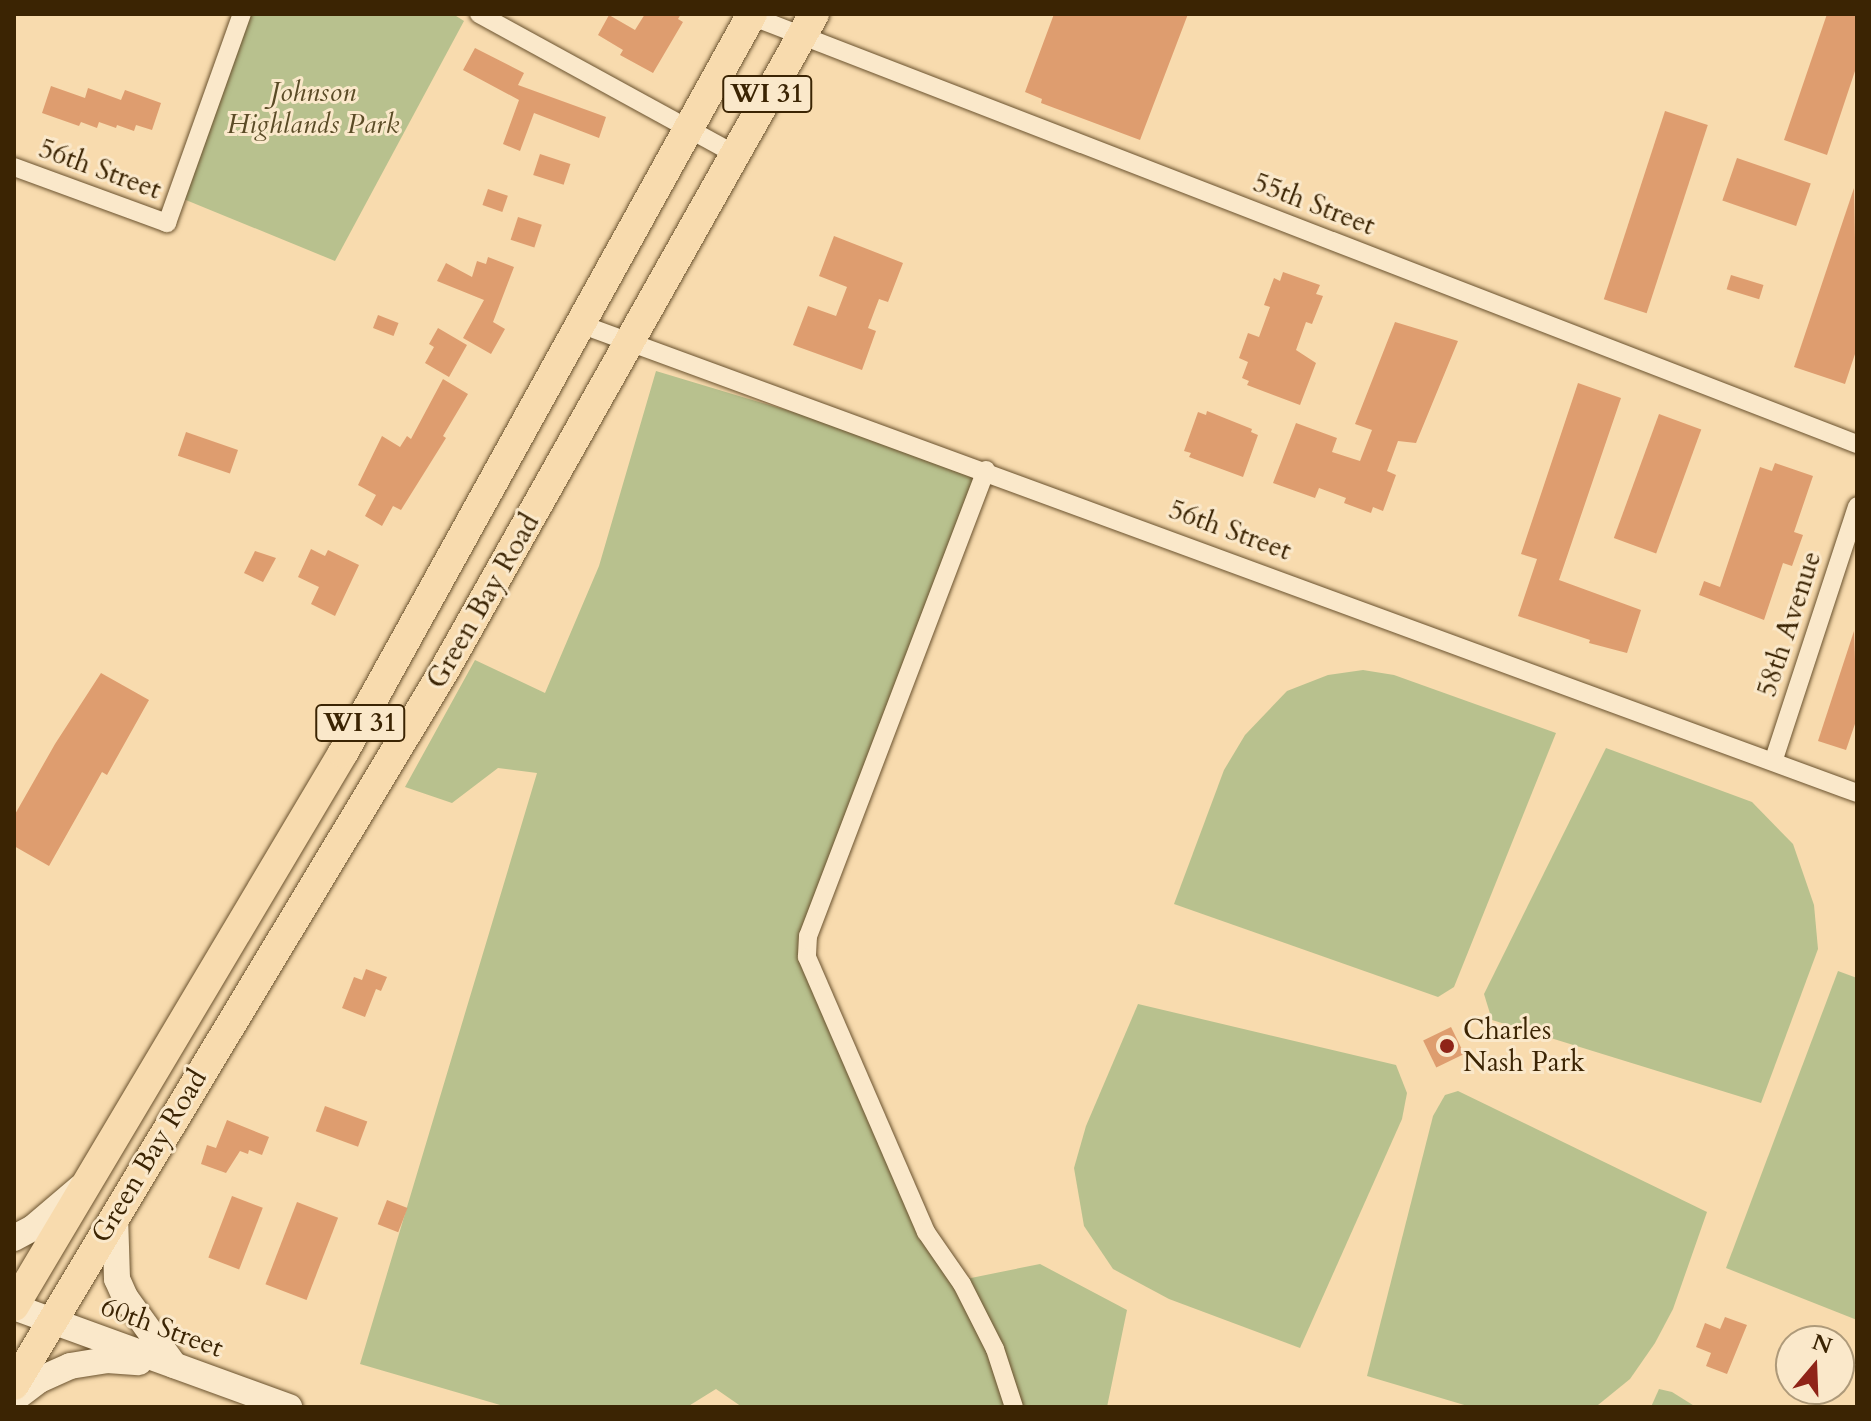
<!DOCTYPE html>
<style>
body{margin:0}
#map{position:relative;width:1871px;height:1421px;overflow:hidden;background:#f8dbae;font-family:Cardo,serif}
div>[style]{position:absolute}
.green>*{inset:0;background:#b8c18e}
.building>*{inset:0;background:#de9d6f;transform-origin:0 0}
.roads{filter:drop-shadow(0 0 2px #6a522e) drop-shadow(0 0 2px #6a522e)}
.street>*{height:18px;margin:-9px;padding:0 9px;transform-origin:9px;border-radius:9px;background:#fae8ca}
.secondary>*{height:26px;margin:-13px;padding:0 13px;transform-origin:13px;border-radius:13px;background:#fae8ca}
.primary>*{height:30px;margin:-15px;padding:0 15px;transform-origin:15px;border-radius:15px;background:#f8dbae}
.dots>*{width:22px;height:22px;translate:-50% -50%;box-sizing:border-box;border:4px solid #fae8ca;border-radius:50%}
span{translate:-50% -50%;white-space:nowrap;text-align:center;line-height:1.15;-webkit-text-stroke:6px #fae8ca;paint-order:stroke}
.shield-label span{padding:2px 6px;background:#fae8ca;border:2px solid;border-radius:6px;-webkit-text-stroke-width:0}
.shield-label{font-size:26px;color:#3b2403;font-weight:700}
.park-label{font-size:28px;color:#5a4b26;font-style:italic}
.street-label{font-size:28px;color:#3b2403}
.poi-label{font-size:28px;color:#3b2403}
.left{translate:0 -50%;text-align:left}
.frame{position:absolute;inset:0;border:16px solid #3b2403;pointer-events:none}
.north{position:absolute;left:1775px;top:1325px;width:80px;height:80px;box-sizing:border-box;background:#fae8ca;border:2px solid #ae9a7a;border-radius:50%;rotate:19deg;font-size:22px;font-weight:700;line-height:32px;text-align:center;color:#3b2403}
.north::after{content:'';display:block;margin:auto;width:28px;height:36px;background:#8f2418;clip-path:polygon(50% 0,100% 100%,50% 72%,0 100%)}
</style>
<div id="map">
<div class="green">
<i style="clip-path:polygon(248px 14px,453px 14px,464px 21px,335px 261px,181px 198px)"></i>
<i style="clip-path:polygon(656px 371px,986px 470px,808px 936px,926px 1232px,966px 1279px,1040px 1264px,1127px 1310px,1107px 1407px,742px 1407px,716px 1389px,687px 1407px,507px 1407px,360px 1364px,537px 773px,498px 768px,452px 803px,405px 787px,475px 660px,545px 693px,599px 566px)"></i>
<i style="clip-path:polygon(1363px 670px,1394px 675px,1556px 733px,1454px 987px,1438px 997px,1174px 904px,1224px 770px,1245px 735px,1287px 691px,1328px 675px)"></i>
<i style="clip-path:polygon(1606px 748px,1752px 802px,1793px 844px,1814px 905px,1818px 949px,1761px 1103px,1492px 1020px,1484px 994px)"></i>
<i style="clip-path:polygon(1838px 971px,1857px 978px,1857px 1320px,1726px 1268px)"></i>
<i style="clip-path:polygon(1138px 1004px,1396px 1065px,1407px 1093px,1402px 1119px,1300px 1348px,1169px 1299px,1113px 1269px,1084px 1226px,1074px 1168px,1086px 1126px)"></i>
<i style="clip-path:polygon(1458px 1091px,1707px 1212px,1673px 1309px,1655px 1343px,1630px 1379px,1598px 1405px,1471px 1407px,1367px 1376px,1433px 1116px,1445px 1095px)"></i>
<i style="clip-path:polygon(1659px 1389px,1672px 1392px,1696px 1407px,1651px 1407px)"></i>
</div>
<div class="building">
<i style="clip-path:polygon(645px 14px,681px 14px,678px 19px,683px 22px,653px 73px,620px 55px,623px 50px,598px 35px,609px 15px,635px 30px)"></i>
<i style="clip-path:polygon(1054px 14px,1188px 14px,1140px 140px,1041px 103px,1042px 99px,1025px 92px)"></i>
<i style="clip-path:polygon(1827px 14px,1857px 14px,1857px 65px,1827px 155px,1784px 140px)"></i>
<i style="clip-path:polygon(475px 48px,524px 73px,518px 85px,606px 117px,599px 138px,534px 113px,520px 151px,503px 144px,519px 100px,463px 70px)"></i>
<i style="clip-path:polygon(51px 86px,85px 98px,88px 88px,121px 100px,125px 90px,161px 103px,152px 130px,136px 125px,134px 131px,117px 125px,116px 128px,99px 122px,97px 128px,81px 122px,79px 126px,42px 113px)"></i>
<i style="left:1665px;top:111px;width:45px;height:198px;rotate:18deg"></i>
<i style="left:540px;top:154px;width:32px;height:22px;rotate:18deg"></i>
<i style="left:1737px;top:158px;width:78px;height:45px;rotate:19deg"></i>
<i style="clip-path:polygon(1854px 188px,1857px 348px,1845px 384px,1794px 367px)"></i>
<i style="left:488px;top:189px;width:21px;height:17px;rotate:19deg"></i>
<i style="left:518px;top:217px;width:25px;height:24px;rotate:18deg"></i>
<i style="clip-path:polygon(834px 236px,903px 263px,888px 302px,879px 299px,868px 328px,876px 331px,862px 370px,793px 345px,808px 306px,836px 316px,847px 287px,819px 276px)"></i>
<i style="clip-path:polygon(488px 257px,514px 267px,493px 322px,505px 329px,491px 354px,463px 338px,484px 300px,437px 281px,446px 263px,472px 277px,477px 261px,486px 264px)"></i>
<i style="clip-path:polygon(1283px 272px,1320px 285px,1316px 294px,1323px 296px,1312px 324px,1306px 322px,1296px 350px,1316px 363px,1300px 405px,1247px 385px,1249px 381px,1242px 378px,1248px 362px,1239px 358px,1248px 333px,1259px 337px,1270px 307px,1264px 305px,1274px 278px,1280px 281px)"></i>
<i style="left:1731px;top:275px;width:34px;height:15px;rotate:17deg"></i>
<i style="left:378px;top:315px;width:22px;height:14px;rotate:21deg"></i>
<i style="clip-path:polygon(1395px 322px,1458px 341px,1416px 443px,1398px 441px,1387px 471px,1396px 475px,1383px 511px,1373px 507px,1371px 513px,1344px 503px,1346px 498px,1319px 488px,1315px 498px,1273px 483px,1296px 423px,1337px 438px,1332px 452px,1360px 461px,1372px 430px,1355px 424px)"></i>
<i style="clip-path:polygon(438px 328px,467px 345px,449px 377px,425px 363px,434px 347px,429px 344px)"></i>
<i style="clip-path:polygon(443px 379px,468px 394px,443px 436px,446px 438px,401px 510px,393px 506px,382px 526px,365px 516px,376px 495px,358px 485px,382px 436px,400px 447px,407px 436px,411px 439px)"></i>
<i style="clip-path:polygon(1578px 383px,1621px 398px,1559px 580px,1641px 610px,1627px 653px,1589px 643px,1590px 640px,1518px 616px,1537px 559px,1521px 554px)"></i>
<i style="clip-path:polygon(1207px 411px,1252px 429px,1251px 432px,1258px 435px,1243px 477px,1189px 457px,1191px 453px,1184px 451px,1198px 412px,1206px 415px)"></i>
<i style="left:1659px;top:414px;width:45px;height:132px;rotate:20deg"></i>
<i style="left:186px;top:432px;width:55px;height:25px;rotate:19deg"></i>
<i style="clip-path:polygon(1775px 463px,1813px 476px,1794px 532px,1803px 535px,1792px 566px,1783px 563px,1764px 620px,1699px 595px,1704px 581px,1720px 587px,1760px 467px,1772px 471px)"></i>
<i style="clip-path:polygon(311px 549px,325px 556px,328px 550px,359px 565px,335px 616px,311px 604px,319px 587px,298px 577px)"></i>
<i style="clip-path:polygon(255px 551px,276px 558px,263px 582px,244px 573px)"></i>
<i style="clip-path:polygon(1854px 631px,1857px 718px,1846px 750px,1818px 741px)"></i>
<i style="clip-path:polygon(101px 673px,149px 700px,107px 775px,102px 772px,49px 866px,14px 846px,14px 816px,55px 744px)"></i>
<i style="clip-path:polygon(366px 969px,387px 977px,381px 991px,376px 989px,365px 1017px,342px 1008px,354px 977px,362px 980px)"></i>
<i style="left:1451px;top:1027px;width:30px;height:31px;rotate:64deg"></i>
<i style="left:325px;top:1106px;width:45px;height:27px;rotate:20deg"></i>
<i style="clip-path:polygon(227px 1120px,269px 1137px,262px 1155px,249px 1150px,248px 1154px,240px 1151px,226px 1173px,201px 1164px,207px 1145px,216px 1148px)"></i>
<i style="left:232px;top:1196px;width:33px;height:66px;rotate:21deg"></i>
<i style="left:387px;top:1200px;width:22px;height:26px;rotate:21deg"></i>
<i style="left:297px;top:1202px;width:44px;height:88px;rotate:21deg"></i>
<i style="clip-path:polygon(1725px 1317px,1747px 1325px,1727px 1374px,1706px 1366px,1711px 1353px,1696px 1347px,1705px 1323px,1720px 1329px)"></i>
</div>
<div class="roads">
<div class="street">
<i style="left:479px;top:14px;width:290px;rotate:28.7deg"></i>
<i style="left:751px;top:16px;width:1186px;rotate:21.16deg"></i>
<i style="left:14px;top:167px;width:163px;rotate:20.1deg"></i>
<i style="left:167px;top:223px;width:222px;rotate:-70.3deg"></i>
<i style="left:583px;top:325px;width:1357px;rotate:20.17deg"></i>
<i style="left:986px;top:470px;width:499px;rotate:110.9deg"></i>
<i style="left:808px;top:936px;width:21px;rotate:93deg"></i>
<i style="left:807px;top:957px;width:300px;rotate:66.6deg"></i>
<i style="left:926px;top:1232px;width:63px;rotate:55.3deg"></i>
<i style="left:962px;top:1284px;width:73px;rotate:63.1deg"></i>
<i style="left:995px;top:1349px;width:61px;rotate:71.9deg"></i>
<i style="left:1774px;top:759px;width:266px;rotate:-71.8deg"></i>
</div>
<div class="secondary">
<i style="left:115px;top:1215px;width:64px;rotate:88.2deg"></i>
<i style="left:117px;top:1279px;width:20px;rotate:66deg"></i>
<i style="left:125px;top:1297px;width:84px;rotate:54.2deg"></i>
<i style="left:14px;top:1238px;width:21px;rotate:-28deg"></i>
<i style="left:33px;top:1228px;width:63px;rotate:-40.5deg"></i>
<i style="left:14px;top:1307px;width:293px;rotate:20deg"></i>
<i style="left:14px;top:1399px;width:31px;rotate:-37deg"></i>
<i style="left:39px;top:1380px;width:34px;rotate:-24deg"></i>
<i style="left:70px;top:1366px;width:37px;rotate:-9deg"></i>
<i style="left:107px;top:1360px;width:32px;rotate:4deg"></i>
</div>
<div class="primary">
<i style="left:14px;top:1306px;width:643px;rotate:-59.25deg"></i>
<i style="left:343px;top:753px;width:845px;rotate:-61.04deg"></i>
<i style="left:14px;top:1385px;width:836px;rotate:-58.95deg"></i>
<i style="left:445px;top:669px;width:752px;rotate:-60.6deg"></i>
</div>
</div>
<div class="dots">
<i style="left:1447px;top:1046px;background:#8f2418"></i>
</div>
<div class="shield-label">
<span style="left:767px;top:94px">WI 31</span>
<span style="left:360px;top:723px">WI 31</span>
</div>
<div class="park-label">
<span style="left:313px;top:108px">Johnson<br>Highlands Park</span>
</div>
<div class="street-label">
<span style="left:100px;top:169px;rotate:20deg">56th Street</span>
<span style="left:1314px;top:204px;rotate:21deg">55th Street</span>
<span style="left:1230px;top:530px;rotate:20deg">56th Street</span>
<span style="left:483px;top:601px;rotate:-60deg">Green Bay Road</span>
<span style="left:1789px;top:624px;rotate:-72deg">58th Avenue</span>
<span style="left:149px;top:1156px;rotate:-59deg">Green Bay Road</span>
<span style="left:162px;top:1327px;rotate:20deg">60th Street</span>
</div>
<div class="poi-label">
<span class="left" style="left:1463px;top:1046px">Charles<br>Nash Park</span>
</div>
<div class="frame"></div>
<div class="north">N</div>
</div>
